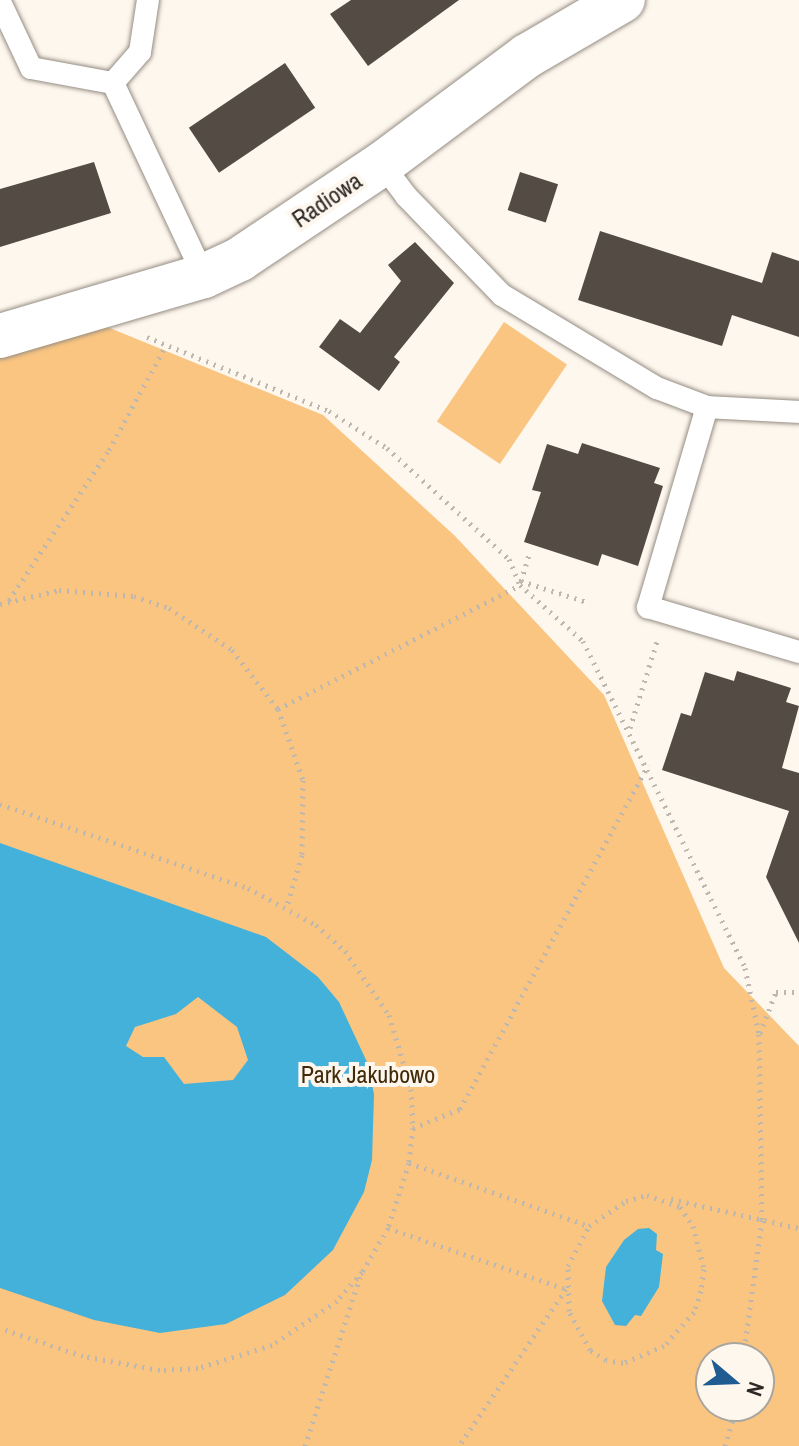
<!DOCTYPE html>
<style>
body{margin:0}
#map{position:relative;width:799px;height:1446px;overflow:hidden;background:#fef7ee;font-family:"Archivo Narrow",sans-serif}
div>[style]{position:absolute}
.green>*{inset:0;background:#fac581;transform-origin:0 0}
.water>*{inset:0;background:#44b1db}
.building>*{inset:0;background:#544c44;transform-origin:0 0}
.path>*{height:5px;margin-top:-2.5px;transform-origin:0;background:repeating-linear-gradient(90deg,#bdb7b0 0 2px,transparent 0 8px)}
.roads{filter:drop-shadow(0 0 2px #958d83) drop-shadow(0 0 2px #958d83)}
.service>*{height:22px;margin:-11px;padding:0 11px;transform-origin:11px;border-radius:11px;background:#fff}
.minor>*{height:44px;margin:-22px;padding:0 22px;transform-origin:22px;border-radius:22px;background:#fff}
span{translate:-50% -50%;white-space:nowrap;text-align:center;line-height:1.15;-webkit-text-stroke:8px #fef7ee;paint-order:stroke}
.street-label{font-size:24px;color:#2c2925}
.park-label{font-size:24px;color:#412a08}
.north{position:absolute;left:695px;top:1342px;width:80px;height:80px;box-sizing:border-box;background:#fef7ee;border:2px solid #aaa59e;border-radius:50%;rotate:109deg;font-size:22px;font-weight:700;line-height:32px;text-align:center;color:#2c2925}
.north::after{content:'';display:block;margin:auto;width:28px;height:36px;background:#1e5c92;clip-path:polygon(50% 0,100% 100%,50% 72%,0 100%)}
</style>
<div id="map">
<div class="green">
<i style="left:504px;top:322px;width:76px;height:120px;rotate:34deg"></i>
<i style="clip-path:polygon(evenodd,100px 324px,323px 415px,455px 536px,604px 695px,724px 968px,799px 1046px,799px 1446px,0 1446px,0 356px,100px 324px,711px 1358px,759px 1358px,759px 1406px,711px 1406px,711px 1358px)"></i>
</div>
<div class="water">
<i style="clip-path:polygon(evenodd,0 843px,266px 937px,318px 977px,339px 1002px,367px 1062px,374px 1094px,372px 1160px,364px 1192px,333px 1250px,285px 1295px,226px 1324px,160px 1333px,94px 1320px,0 1288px,0 843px,198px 997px,237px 1027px,248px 1060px,233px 1080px,184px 1084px,164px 1057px,143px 1057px,126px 1046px,135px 1027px,176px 1014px,198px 997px)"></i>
<i style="clip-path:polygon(649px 1228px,657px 1234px,656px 1250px,663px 1254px,659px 1287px,641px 1316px,635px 1315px,626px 1326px,615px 1325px,602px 1301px,606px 1267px,624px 1240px,638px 1229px)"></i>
</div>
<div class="building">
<i style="clip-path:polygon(351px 0,459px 0,368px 66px,330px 14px)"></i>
<i style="left:285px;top:63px;width:54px;height:116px;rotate:56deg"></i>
<i style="clip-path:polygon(94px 162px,111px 213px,0 247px,0 189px)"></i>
<i style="left:520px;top:172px;width:40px;height:40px;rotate:18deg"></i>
<i style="clip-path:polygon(600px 231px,762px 283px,772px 252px,799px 261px,799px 337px,732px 315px,722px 346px,578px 300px)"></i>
<i style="clip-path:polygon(415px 242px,454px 283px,394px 357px,400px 362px,379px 391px,319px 347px,340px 319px,360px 333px,401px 281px,388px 265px)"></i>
<i style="clip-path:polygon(582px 443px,660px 468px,654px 483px,663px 486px,638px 566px,602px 554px,598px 566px,524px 542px,541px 492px,532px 490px,547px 444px,578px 454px)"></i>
<i style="clip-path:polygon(737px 671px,791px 688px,786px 702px,799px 706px,782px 768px,799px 773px,799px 943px,766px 877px,789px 811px,662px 770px,681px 713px,691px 716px,705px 672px,734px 681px)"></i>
</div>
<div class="path">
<i style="left:147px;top:337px;width:196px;rotate:22.1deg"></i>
<i style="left:329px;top:411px;width:69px;rotate:32.5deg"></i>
<i style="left:387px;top:448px;width:165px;rotate:42.3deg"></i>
<i style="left:509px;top:559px;width:28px;rotate:67deg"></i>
<i style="left:521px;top:581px;width:72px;rotate:17.7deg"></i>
<i style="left:521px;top:581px;width:27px;rotate:-73deg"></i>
<i style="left:9px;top:600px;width:180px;rotate:-56.3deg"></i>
<i style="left:109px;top:450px;width:119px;rotate:-61.5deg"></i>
<i style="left:0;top:604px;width:61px;rotate:-13.3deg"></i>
<i style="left:59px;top:590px;width:75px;rotate:4.6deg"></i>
<i style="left:134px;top:596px;width:37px;rotate:19deg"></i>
<i style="left:169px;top:608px;width:76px;rotate:33.7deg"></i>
<i style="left:232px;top:650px;width:75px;rotate:52.1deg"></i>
<i style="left:278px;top:709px;width:75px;rotate:70.6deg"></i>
<i style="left:303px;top:780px;width:75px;rotate:90.8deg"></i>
<i style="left:302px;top:855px;width:53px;rotate:106.4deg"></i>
<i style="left:278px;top:709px;width:272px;rotate:-27.1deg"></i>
<i style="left:520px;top:585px;width:84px;rotate:41.6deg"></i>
<i style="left:583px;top:641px;width:365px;rotate:63.6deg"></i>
<i style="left:745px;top:968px;width:67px;rotate:78deg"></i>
<i style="left:759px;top:1034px;width:186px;rotate:89.1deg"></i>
<i style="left:762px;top:1220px;width:139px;rotate:97.8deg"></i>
<i style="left:630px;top:728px;width:94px;rotate:-72.7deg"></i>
<i style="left:0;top:804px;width:262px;rotate:18.7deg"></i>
<i style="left:248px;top:888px;width:77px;rotate:28.6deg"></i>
<i style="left:316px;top:925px;width:39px;rotate:42deg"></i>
<i style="left:345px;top:951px;width:78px;rotate:55.5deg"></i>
<i style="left:389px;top:1015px;width:77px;rotate:73.4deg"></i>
<i style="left:411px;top:1089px;width:39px;rotate:87deg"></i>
<i style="left:413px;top:1128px;width:35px;rotate:97deg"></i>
<i style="left:409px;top:1163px;width:68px;rotate:107.9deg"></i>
<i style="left:388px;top:1228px;width:51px;rotate:120.6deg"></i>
<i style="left:362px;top:1272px;width:38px;rotate:131deg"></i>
<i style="left:337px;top:1301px;width:78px;rotate:145.9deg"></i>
<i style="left:272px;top:1345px;width:77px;rotate:162.7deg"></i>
<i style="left:198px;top:1368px;width:38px;rotate:177deg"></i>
<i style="left:160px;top:1370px;width:78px;rotate:-169.7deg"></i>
<i style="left:83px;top:1356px;width:88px;rotate:-161.4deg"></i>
<i style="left:760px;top:1033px;width:44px;rotate:-68.7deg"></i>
<i style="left:776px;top:992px;width:23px"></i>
<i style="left:413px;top:1128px;width:51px;rotate:-22deg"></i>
<i style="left:460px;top:1109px;width:392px;rotate:-61.3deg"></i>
<i style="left:409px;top:1163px;width:191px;rotate:19.3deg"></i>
<i style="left:647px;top:1195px;width:35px;rotate:20deg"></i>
<i style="left:680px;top:1207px;width:23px;rotate:56deg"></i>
<i style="left:693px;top:1226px;width:44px;rotate:75.7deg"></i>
<i style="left:704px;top:1269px;width:22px;rotate:98deg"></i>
<i style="left:701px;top:1291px;width:22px;rotate:108deg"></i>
<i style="left:694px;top:1312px;width:45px;rotate:131.4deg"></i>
<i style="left:664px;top:1346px;width:44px;rotate:157.5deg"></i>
<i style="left:623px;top:1363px;width:17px;rotate:-170deg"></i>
<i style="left:606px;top:1360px;width:19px;rotate:-148deg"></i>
<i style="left:590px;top:1350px;width:44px;rotate:-118.3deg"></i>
<i style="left:569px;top:1311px;width:45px;rotate:-91.3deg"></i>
<i style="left:568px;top:1266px;width:45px;rotate:-62.3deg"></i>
<i style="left:589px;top:1226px;width:45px;rotate:-34deg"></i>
<i style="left:626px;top:1201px;width:22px;rotate:-16deg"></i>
<i style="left:671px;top:1199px;width:131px;rotate:12.8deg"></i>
<i style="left:388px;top:1228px;width:188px;rotate:18.9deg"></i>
<i style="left:566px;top:1289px;width:190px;rotate:124.3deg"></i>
<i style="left:305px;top:1446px;width:178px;rotate:-72deg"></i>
<i style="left:725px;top:1446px;width:42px;rotate:-73.3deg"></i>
</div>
<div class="roads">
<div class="service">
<i style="left:0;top:2px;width:73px;rotate:64.8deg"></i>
<i style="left:31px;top:68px;width:83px;rotate:10.4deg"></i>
<i style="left:113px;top:83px;width:213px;rotate:64.8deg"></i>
<i style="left:113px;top:83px;width:41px;rotate:-48.9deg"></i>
<i style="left:140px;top:52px;width:53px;rotate:-81.3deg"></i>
<i style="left:382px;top:164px;width:40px;rotate:53deg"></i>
<i style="left:406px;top:196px;width:138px;rotate:45.9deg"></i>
<i style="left:502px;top:295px;width:181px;rotate:31deg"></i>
<i style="left:657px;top:388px;width:53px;rotate:20.8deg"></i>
<i style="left:707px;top:407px;width:92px;rotate:3.1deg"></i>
<i style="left:707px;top:407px;width:209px;rotate:106.4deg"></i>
<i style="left:648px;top:607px;width:158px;rotate:16.6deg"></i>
</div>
<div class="minor">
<i style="left:0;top:336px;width:213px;rotate:-16.4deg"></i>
<i style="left:204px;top:276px;width:40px;rotate:-25deg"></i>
<i style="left:240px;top:259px;width:171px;rotate:-33.8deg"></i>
<i style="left:382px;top:164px;width:181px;rotate:-36.7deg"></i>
<i style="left:527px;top:56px;width:111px;rotate:-30.3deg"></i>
</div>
</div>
<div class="street-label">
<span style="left:327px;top:200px;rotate:-34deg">Radiowa</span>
</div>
<div class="park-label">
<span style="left:368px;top:1075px">Park Jakubowo</span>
</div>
<div class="north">N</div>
</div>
